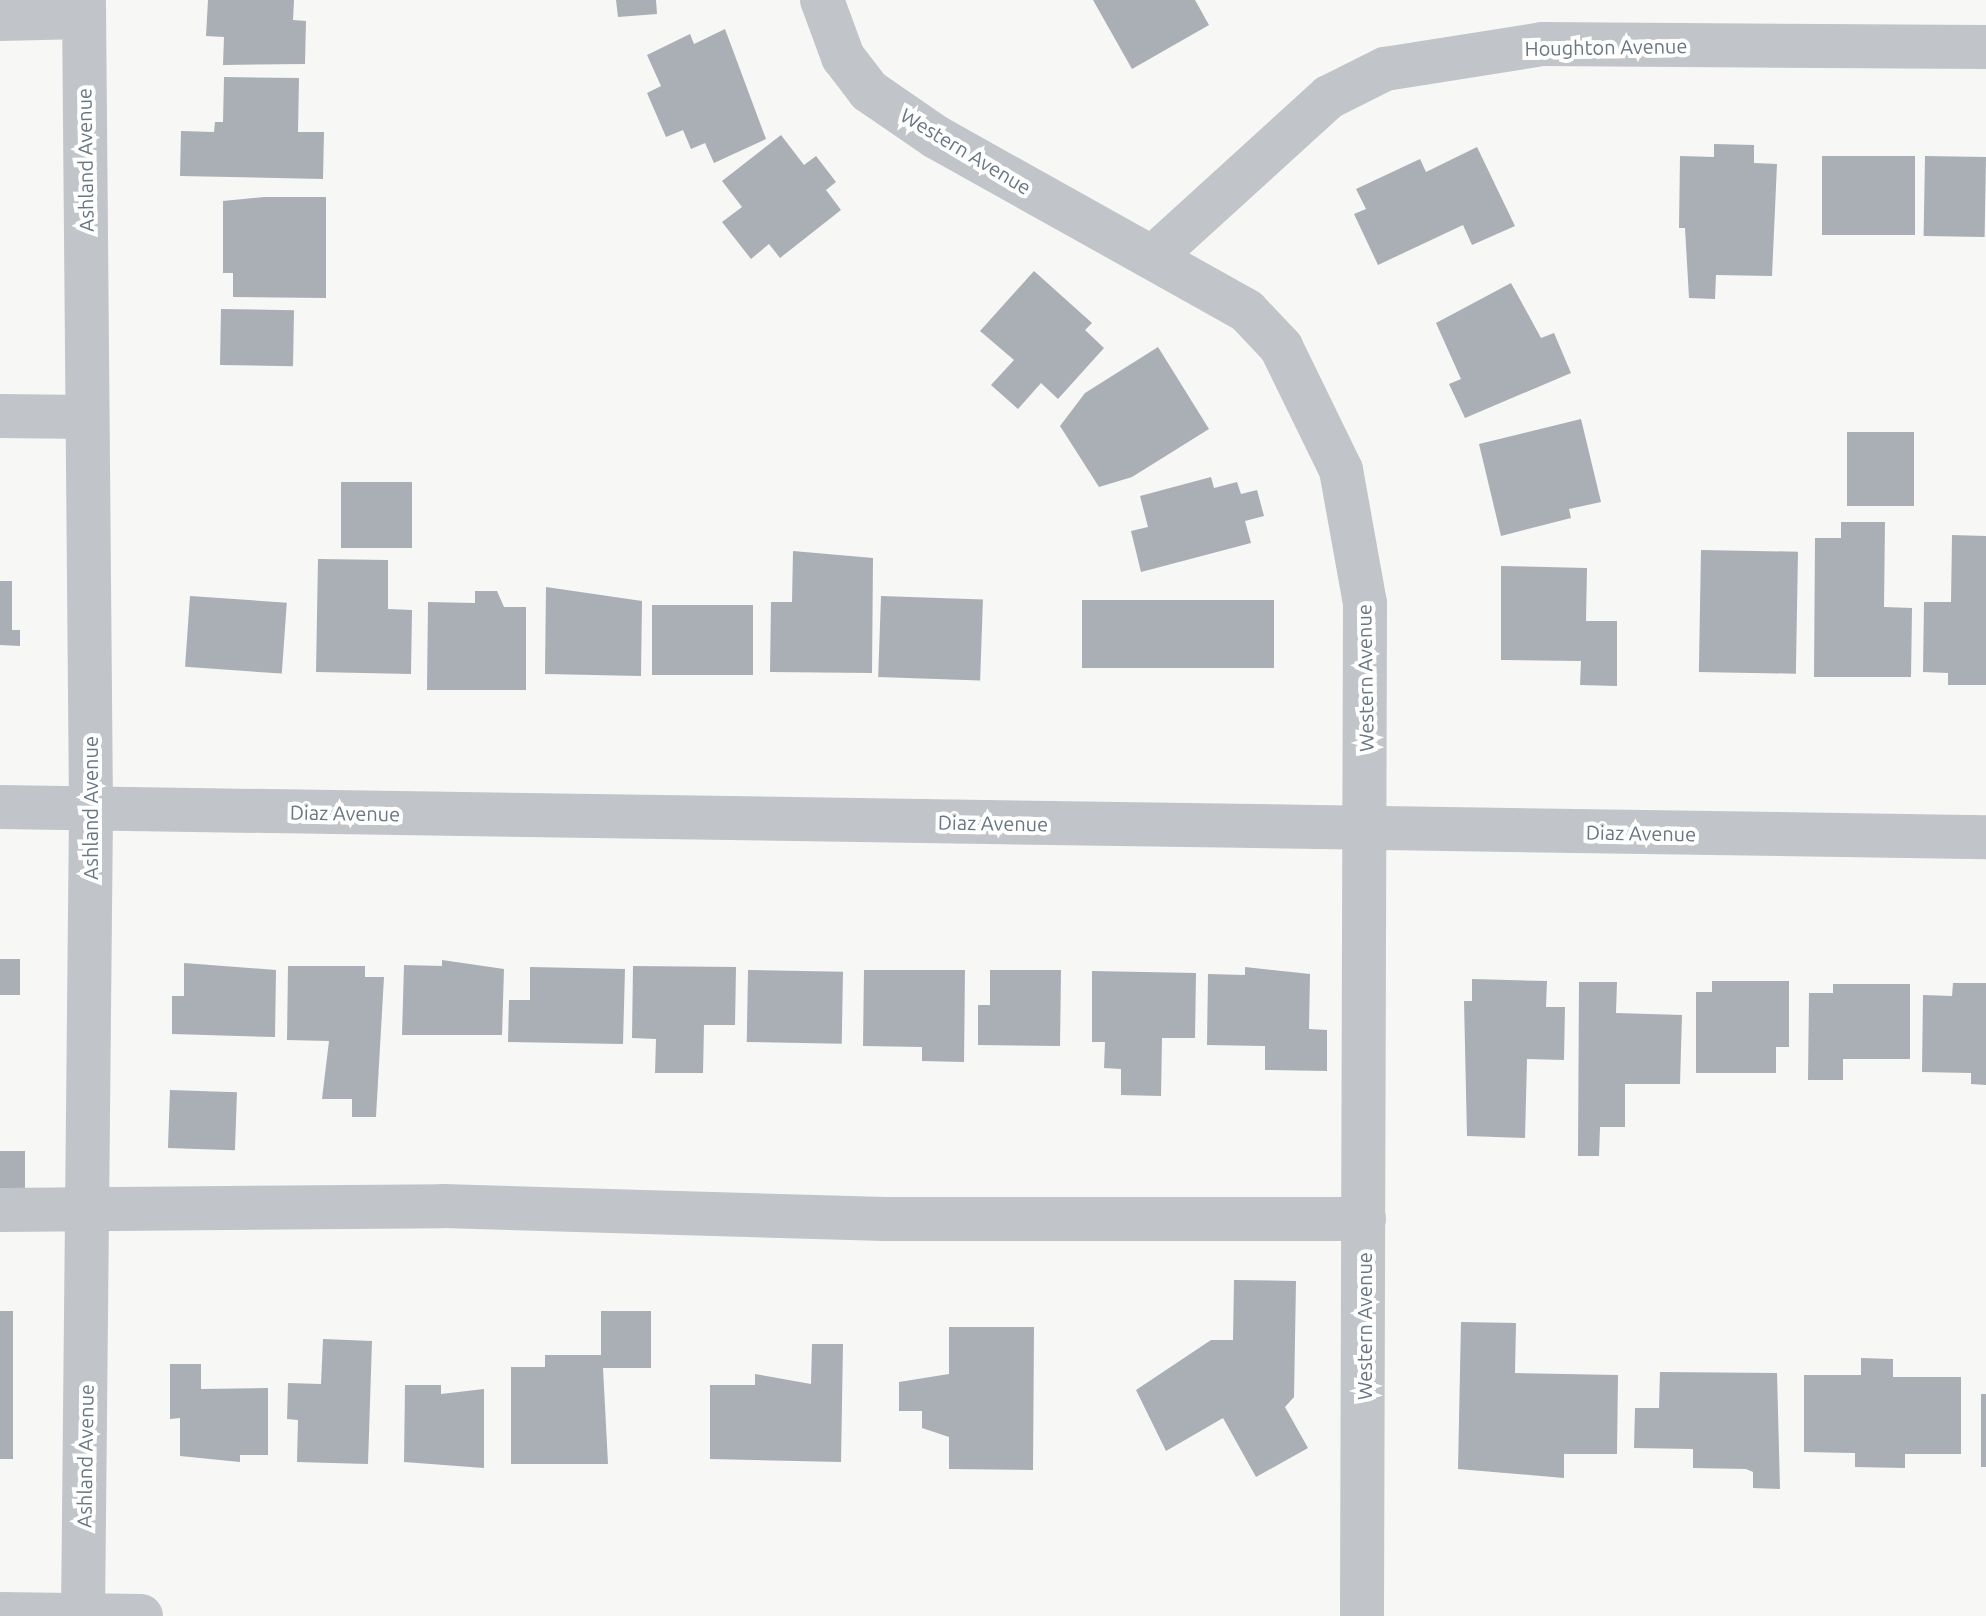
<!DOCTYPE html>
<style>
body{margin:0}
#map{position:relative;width:1986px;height:1616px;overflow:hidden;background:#f7f7f5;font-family:Ubuntu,sans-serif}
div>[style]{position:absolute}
.building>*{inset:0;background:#a9afb5;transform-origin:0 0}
.minor>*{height:44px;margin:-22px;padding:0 22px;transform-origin:22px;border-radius:22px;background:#c1c4c8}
span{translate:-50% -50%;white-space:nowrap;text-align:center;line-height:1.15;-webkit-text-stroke:8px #fff;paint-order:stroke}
.street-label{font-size:20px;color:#697683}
</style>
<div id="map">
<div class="building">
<i style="clip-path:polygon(208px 0,294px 0,293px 20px,306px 21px,305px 64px,223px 65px,224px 37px,206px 36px)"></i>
<i style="clip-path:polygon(616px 0,656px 0,657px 14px,618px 17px)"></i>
<i style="clip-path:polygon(1093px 0,1195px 0,1209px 25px,1132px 69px)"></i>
<i style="clip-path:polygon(725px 29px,766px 139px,714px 163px,705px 143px,691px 149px,683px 130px,666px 137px,647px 93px,661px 86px,647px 55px,690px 34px,694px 44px)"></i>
<i style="clip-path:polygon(224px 77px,299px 78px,298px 132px,324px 132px,323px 179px,180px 176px,181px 131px,214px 132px,215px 122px,223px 122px)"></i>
<i style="clip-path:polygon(781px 135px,804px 165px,816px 156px,836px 182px,826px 190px,841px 210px,780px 258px,769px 244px,751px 259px,722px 222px,742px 207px,722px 181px)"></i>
<i style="clip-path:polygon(1714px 144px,1754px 145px,1754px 163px,1777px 164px,1772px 276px,1716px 275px,1715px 299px,1689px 298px,1685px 228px,1679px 228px,1680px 156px,1714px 157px)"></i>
<i style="clip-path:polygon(1477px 147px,1515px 226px,1472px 245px,1463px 225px,1378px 265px,1354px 214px,1366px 209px,1356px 189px,1420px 159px,1426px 172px)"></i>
<i style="left:1822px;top:156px;width:93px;height:79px"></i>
<i style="left:1925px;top:156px;width:61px;height:80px;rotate:1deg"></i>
<i style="clip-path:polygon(264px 197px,326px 197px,326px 298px,233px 297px,233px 273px,223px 273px,223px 201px)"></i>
<i style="clip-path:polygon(1034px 271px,1092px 323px,1085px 330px,1104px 348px,1058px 399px,1041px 383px,1018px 409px,991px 385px,1014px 360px,980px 331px)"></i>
<i style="clip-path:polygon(1511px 283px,1541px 338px,1554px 333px,1571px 373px,1465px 418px,1449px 384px,1461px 379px,1436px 323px)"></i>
<i style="left:221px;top:309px;width:73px;height:56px;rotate:1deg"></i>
<i style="clip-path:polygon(1158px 347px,1209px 429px,1132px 477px,1099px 487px,1060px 426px,1085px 393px)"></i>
<i style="clip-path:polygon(1581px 419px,1601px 502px,1569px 509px,1571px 518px,1501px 536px,1479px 444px)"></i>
<i style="left:1847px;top:432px;width:67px;height:74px"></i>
<i style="clip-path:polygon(1211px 477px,1214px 488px,1237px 482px,1241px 494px,1257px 490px,1264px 516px,1245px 521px,1251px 543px,1141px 572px,1131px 531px,1148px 527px,1140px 496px)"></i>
<i style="left:341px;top:482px;width:71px;height:66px"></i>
<i style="clip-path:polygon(1841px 522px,1885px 522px,1884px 607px,1912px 608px,1911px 677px,1814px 677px,1815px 538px,1841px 538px)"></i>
<i style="clip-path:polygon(1952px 535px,1986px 536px,1986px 685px,1948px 685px,1948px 673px,1923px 672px,1924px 602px,1951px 602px)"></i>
<i style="left:1701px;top:550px;width:97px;height:122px;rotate:1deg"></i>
<i style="clip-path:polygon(793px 551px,873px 558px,872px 673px,770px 672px,771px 602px,792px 602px)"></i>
<i style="clip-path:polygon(318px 559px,388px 560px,388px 609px,412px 610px,411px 674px,316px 672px)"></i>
<i style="clip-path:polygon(1501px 566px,1587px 568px,1586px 621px,1617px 621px,1617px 686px,1580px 685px,1581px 661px,1501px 660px)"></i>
<i style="clip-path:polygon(0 581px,12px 581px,12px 630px,20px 630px,20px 646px,0 645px)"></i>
<i style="clip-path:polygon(546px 587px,642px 601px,641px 676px,545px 674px)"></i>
<i style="clip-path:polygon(475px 591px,497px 591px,504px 607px,526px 607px,526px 690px,427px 690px,428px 602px,475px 603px)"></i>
<i style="left:190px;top:596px;width:97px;height:71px;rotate:4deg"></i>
<i style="left:881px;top:596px;width:102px;height:81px;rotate:2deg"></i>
<i style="left:1082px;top:600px;width:192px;height:68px"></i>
<i style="left:652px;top:605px;width:101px;height:70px"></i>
<i style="left:0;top:959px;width:20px;height:36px"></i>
<i style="clip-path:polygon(442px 960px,504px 969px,502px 1035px,402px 1035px,404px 965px,442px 966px)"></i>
<i style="clip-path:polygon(184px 963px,276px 970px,275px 1037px,172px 1034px,172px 996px,184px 996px)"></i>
<i style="clip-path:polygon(288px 966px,365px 966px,365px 977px,384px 977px,376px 1117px,352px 1117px,352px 1099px,322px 1099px,329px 1041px,287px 1040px)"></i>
<i style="clip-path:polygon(633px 966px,736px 967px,735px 1025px,704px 1025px,703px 1073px,655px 1073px,656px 1039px,632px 1038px)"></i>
<i style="clip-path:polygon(530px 967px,625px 969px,623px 1044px,508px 1042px,509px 1000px,530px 1000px)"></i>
<i style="clip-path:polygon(1245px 967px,1310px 974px,1309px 1029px,1327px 1030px,1327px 1071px,1265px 1070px,1265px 1046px,1207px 1045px,1208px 974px,1245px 975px)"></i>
<i style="left:748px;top:970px;width:95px;height:72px;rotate:1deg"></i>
<i style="clip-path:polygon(864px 970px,965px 970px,964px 1062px,922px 1061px,922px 1047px,863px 1046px)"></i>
<i style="clip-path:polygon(990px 970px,1061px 970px,1060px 1046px,978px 1045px,978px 1005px,990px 1005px)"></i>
<i style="clip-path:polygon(1092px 971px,1196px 973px,1195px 1038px,1162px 1038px,1161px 1096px,1121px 1095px,1121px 1069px,1104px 1068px,1105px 1042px,1092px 1042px)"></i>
<i style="clip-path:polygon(1472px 979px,1547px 981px,1546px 1007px,1565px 1007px,1564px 1060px,1527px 1059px,1525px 1138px,1467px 1136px,1464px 1001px,1472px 1001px)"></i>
<i style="clip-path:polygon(1712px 981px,1789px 981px,1789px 1047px,1776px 1047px,1776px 1073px,1696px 1073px,1696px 992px,1712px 992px)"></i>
<i style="clip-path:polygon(1579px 982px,1617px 982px,1616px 1013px,1682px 1015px,1680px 1084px,1625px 1084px,1625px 1127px,1600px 1127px,1599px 1156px,1578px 1156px)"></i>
<i style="clip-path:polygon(1953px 983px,1986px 983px,1986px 1085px,1971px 1084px,1971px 1073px,1922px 1072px,1923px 995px,1952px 996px)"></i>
<i style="clip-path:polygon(1833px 984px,1910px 984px,1910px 1059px,1843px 1059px,1843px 1080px,1808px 1080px,1809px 993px,1833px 993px)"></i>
<i style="left:170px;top:1090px;width:67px;height:58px;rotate:2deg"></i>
<i style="left:0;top:1151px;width:25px;height:42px"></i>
<i style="clip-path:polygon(1234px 1280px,1296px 1281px,1294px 1397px,1285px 1407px,1308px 1448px,1256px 1477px,1223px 1418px,1166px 1451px,1136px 1390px,1211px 1340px,1233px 1340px)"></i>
<i style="left:0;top:1311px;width:13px;height:148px"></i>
<i style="clip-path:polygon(601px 1311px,651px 1311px,651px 1368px,603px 1368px,608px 1464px,511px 1464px,511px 1367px,545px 1367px,545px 1355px,601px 1355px)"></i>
<i style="clip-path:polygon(1461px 1322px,1516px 1323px,1515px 1373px,1618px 1375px,1617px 1454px,1564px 1454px,1564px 1478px,1458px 1469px)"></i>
<i style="clip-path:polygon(949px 1327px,1034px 1327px,1033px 1470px,949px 1469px,949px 1437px,922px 1428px,922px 1411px,899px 1411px,899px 1382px,949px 1374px)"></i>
<i style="clip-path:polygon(323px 1339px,372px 1341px,368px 1464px,297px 1462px,298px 1420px,287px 1419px,288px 1383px,321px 1384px)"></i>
<i style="clip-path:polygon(812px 1344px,843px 1344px,841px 1462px,710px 1459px,710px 1385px,755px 1385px,755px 1374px,811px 1384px)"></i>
<i style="clip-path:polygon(1861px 1358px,1893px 1359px,1893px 1377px,1961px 1377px,1961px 1454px,1905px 1454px,1905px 1468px,1855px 1467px,1855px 1453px,1804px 1452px,1804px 1375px,1861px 1375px)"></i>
<i style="clip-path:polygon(170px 1364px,201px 1364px,201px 1389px,268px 1388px,268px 1455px,240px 1455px,240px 1462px,180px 1456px,180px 1418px,170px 1419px)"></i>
<i style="clip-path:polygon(1660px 1372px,1777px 1373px,1780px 1489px,1753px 1488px,1753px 1472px,1746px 1469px,1693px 1468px,1693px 1449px,1634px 1448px,1635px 1408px,1659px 1408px)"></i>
<i style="clip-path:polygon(405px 1385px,441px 1385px,441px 1394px,484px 1389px,484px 1468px,404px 1462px)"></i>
<i style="left:1981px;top:1394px;width:5px;height:73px"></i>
</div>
<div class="minor">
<i style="left:822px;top:0;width:61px;rotate:69.8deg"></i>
<i style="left:843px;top:57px;width:43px;rotate:52.6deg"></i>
<i style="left:869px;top:91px;width:81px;rotate:34.5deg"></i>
<i style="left:936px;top:137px;width:356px;rotate:29.2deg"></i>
<i style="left:1247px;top:311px;width:50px;rotate:46.6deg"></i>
<i style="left:1281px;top:347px;width:137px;rotate:64deg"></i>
<i style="left:1341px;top:470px;width:135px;rotate:79.8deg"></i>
<i style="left:1365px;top:603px;width:1013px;rotate:90.17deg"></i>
<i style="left:0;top:19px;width:83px;rotate:-1.4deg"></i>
<i style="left:1153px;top:257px;width:238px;rotate:-42.3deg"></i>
<i style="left:1329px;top:97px;width:63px;rotate:-26.6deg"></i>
<i style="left:1385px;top:69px;width:159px;rotate:-9deg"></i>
<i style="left:1542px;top:44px;width:444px;rotate:0.4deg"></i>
<i style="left:0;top:416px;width:87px;rotate:0.7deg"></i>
<i style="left:0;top:807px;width:1986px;rotate:0.87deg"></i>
<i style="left:0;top:1210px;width:443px;rotate:-0.5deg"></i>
<i style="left:443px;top:1206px;width:442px;rotate:1.7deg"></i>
<i style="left:885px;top:1219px;width:479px"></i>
<i style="left:0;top:1614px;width:141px;rotate:0.8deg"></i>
<i style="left:83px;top:1616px;width:807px;rotate:-89.43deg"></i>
<i style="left:91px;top:809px;width:809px;rotate:-90.5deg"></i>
</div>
<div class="street-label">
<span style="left:1606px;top:47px;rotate:-1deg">Houghton Avenue</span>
<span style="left:966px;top:151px;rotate:31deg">Western Avenue</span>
<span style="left:85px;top:160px;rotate:-91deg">Ashland Avenue</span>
<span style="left:1365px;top:678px;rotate:-91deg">Western Avenue</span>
<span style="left:90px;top:808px;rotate:-90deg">Ashland Avenue</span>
<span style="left:345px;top:813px;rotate:1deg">Diaz Avenue</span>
<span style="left:993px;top:823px;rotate:1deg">Diaz Avenue</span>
<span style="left:1641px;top:833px;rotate:1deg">Diaz Avenue</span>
<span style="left:1364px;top:1326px;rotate:-90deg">Western Avenue</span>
<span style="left:85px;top:1456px;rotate:-89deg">Ashland Avenue</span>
</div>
</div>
